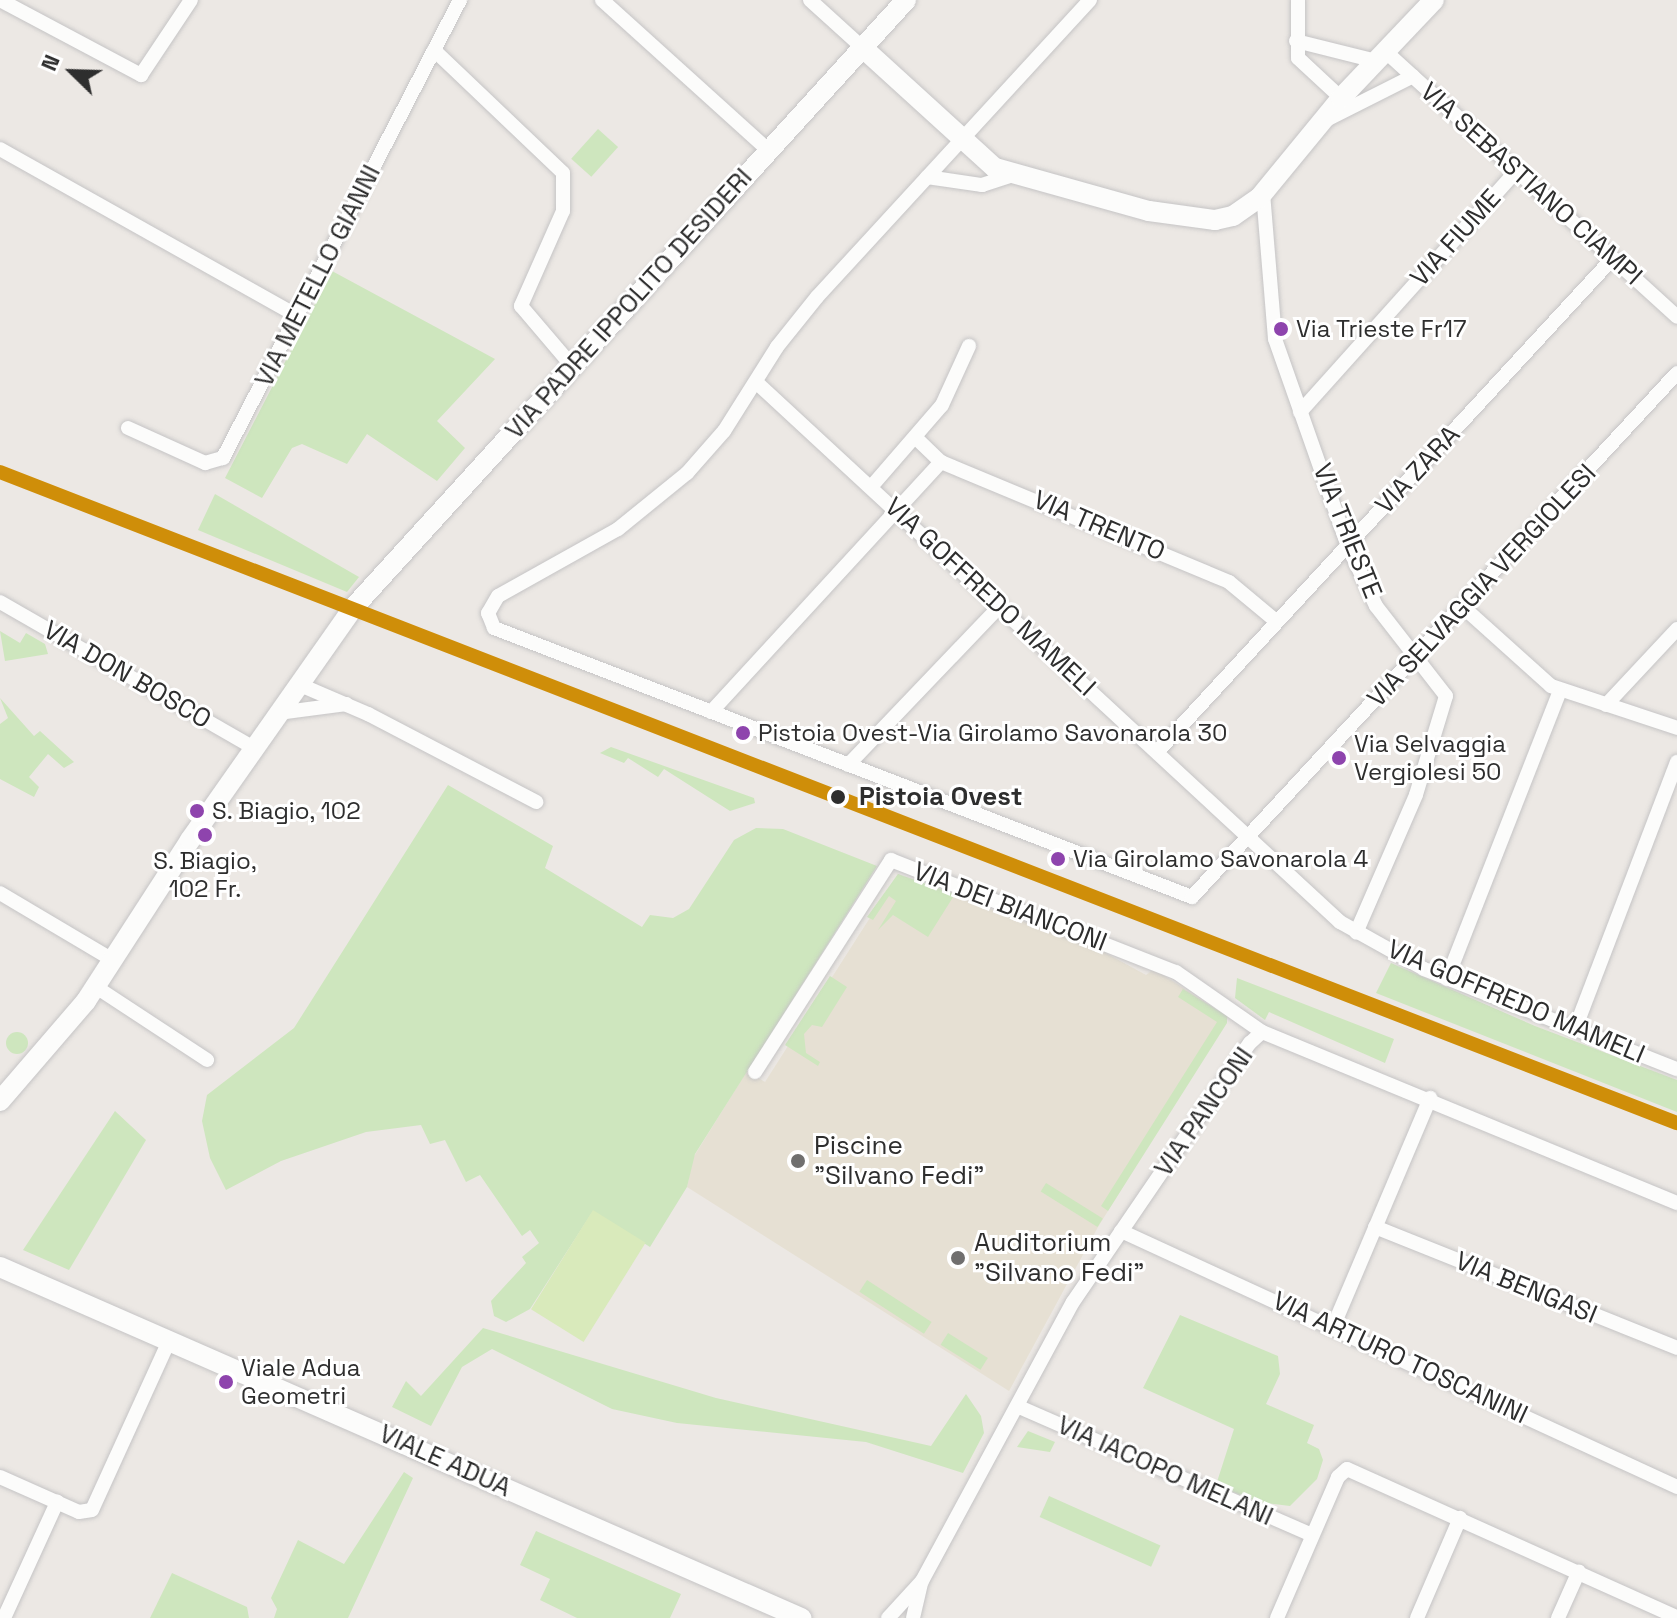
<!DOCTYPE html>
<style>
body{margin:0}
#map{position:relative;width:1677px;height:1618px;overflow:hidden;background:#ece8e4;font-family:"Space Grotesk",sans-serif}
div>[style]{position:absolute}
.education>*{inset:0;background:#e6e0d3}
.green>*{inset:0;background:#cee6be;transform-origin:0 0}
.round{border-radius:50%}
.pitch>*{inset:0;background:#d9eabb;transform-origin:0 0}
.roads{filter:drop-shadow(0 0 2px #c5c4c5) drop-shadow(0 0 2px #c5c4c5)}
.street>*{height:14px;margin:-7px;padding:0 7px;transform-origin:7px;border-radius:7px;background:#fcfcfb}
.secondary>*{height:20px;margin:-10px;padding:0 10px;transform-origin:10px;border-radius:10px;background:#fcfcfb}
.rail-1>*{height:14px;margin:-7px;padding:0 7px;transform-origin:7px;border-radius:7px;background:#cf8e09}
.dots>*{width:22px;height:22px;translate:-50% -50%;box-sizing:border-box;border:4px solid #fff;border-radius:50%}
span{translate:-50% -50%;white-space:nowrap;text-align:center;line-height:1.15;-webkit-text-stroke:6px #fff;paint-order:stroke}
.bus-label{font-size:24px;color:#2e2e2e}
.left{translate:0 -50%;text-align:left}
.street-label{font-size:26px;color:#2e2e2e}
.stop-label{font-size:26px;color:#2e2e2e;font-weight:700}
.poi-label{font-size:26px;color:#2e2e2e}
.north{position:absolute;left:32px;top:32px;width:80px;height:80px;-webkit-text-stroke:6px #fff;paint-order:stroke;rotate:293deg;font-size:22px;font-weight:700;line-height:32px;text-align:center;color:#2e2e2e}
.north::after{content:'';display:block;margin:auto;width:28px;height:36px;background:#2e2e2e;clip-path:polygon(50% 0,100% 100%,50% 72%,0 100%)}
</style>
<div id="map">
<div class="education">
<i style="clip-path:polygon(898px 874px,1102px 951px,1146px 975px,1154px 969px,1228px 1017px,1098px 1227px,1009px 1391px,687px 1187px,693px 1158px,747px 1071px,765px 1082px)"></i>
</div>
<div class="green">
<i style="left:598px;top:129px;width:27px;height:40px;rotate:42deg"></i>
<i style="clip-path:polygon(332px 271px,495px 359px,437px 421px,465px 448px,437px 481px,367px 434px,347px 464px,302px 444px,292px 448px,262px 498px,225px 478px)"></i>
<i style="clip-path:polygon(215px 494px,359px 577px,347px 592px,198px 530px)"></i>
<i style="clip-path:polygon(0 631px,20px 643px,26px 633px,45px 644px,48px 654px,5px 661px)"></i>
<i style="clip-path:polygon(0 698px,34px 736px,40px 731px,74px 762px,64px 768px,48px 754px,29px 777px,39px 787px,34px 797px,0 779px,0 724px,8px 718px)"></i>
<i style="clip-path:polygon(611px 747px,754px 798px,755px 803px,730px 811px,664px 769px,658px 777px,628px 758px,624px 763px,600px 753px)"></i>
<i style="clip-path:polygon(448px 785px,553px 846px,545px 868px,642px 927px,650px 915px,673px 918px,689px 909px,734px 840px,756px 828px,783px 829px,877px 866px,695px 1154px,687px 1187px,650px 1247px,593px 1211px,530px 1309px,506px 1322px,494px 1316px,491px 1301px,526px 1263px,522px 1257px,539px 1243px,530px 1230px,522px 1236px,480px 1175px,466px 1182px,445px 1140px,430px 1144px,421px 1125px,366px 1132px,281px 1161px,226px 1190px,210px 1158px,202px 1121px,207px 1095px,294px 1028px)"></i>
<i style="clip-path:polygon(898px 874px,955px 894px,928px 937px,893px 915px,878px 930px,896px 901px,889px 896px,873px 920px,867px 917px)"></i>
<i style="clip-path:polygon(1391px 963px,1535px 1026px,1677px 1080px,1677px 1112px,1376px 993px)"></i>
<i style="clip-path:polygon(830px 976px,847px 987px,822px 1027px,812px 1025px,804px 1034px,806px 1053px,820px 1062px,818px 1066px,785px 1045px)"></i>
<i style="clip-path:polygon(1237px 978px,1394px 1039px,1385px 1063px,1269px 1012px,1265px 1020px,1235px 998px)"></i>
<i style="clip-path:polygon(1183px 989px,1227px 1016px,1227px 1023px,1108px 1211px,1101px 1206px,1217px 1022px,1178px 997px)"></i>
<i class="round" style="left:6px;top:1032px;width:22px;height:22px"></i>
<i style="clip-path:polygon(115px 1111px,146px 1140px,69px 1270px,23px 1250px)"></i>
<i style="left:1046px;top:1183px;width:67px;height:10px;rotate:32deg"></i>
<i style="left:867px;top:1280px;width:77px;height:14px;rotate:33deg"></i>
<i style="clip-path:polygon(1180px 1315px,1278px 1356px,1280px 1374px,1266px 1404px,1314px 1425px,1307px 1443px,1319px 1449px,1323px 1460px,1317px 1479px,1290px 1506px,1258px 1502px,1216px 1485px,1234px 1429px,1143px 1388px)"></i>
<i style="clip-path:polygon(483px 1328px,716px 1398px,931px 1446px,966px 1394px,981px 1416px,984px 1433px,963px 1473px,866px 1442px,677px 1423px,612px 1409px,492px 1349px,462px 1367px,431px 1426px,392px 1407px,406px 1381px,421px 1396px)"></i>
<i style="left:948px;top:1333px;width:47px;height:14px;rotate:32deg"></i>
<i style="clip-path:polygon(1028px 1431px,1055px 1442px,1050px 1452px,1017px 1447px)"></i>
<i style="clip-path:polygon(404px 1472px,413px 1478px,348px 1618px,274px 1618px,277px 1609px,271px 1598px,298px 1540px,344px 1564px)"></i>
<i style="left:1049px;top:1496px;width:122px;height:23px;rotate:24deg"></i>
<i style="clip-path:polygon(536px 1531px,681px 1594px,670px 1618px,577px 1618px,540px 1600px,550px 1579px,520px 1565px)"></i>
<i style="clip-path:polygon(172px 1573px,247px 1607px,249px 1618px,150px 1618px)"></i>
</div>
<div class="pitch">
<i style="left:593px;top:1210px;width:62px;height:117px;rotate:32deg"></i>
</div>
<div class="roads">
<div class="street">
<i style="left:0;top:0;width:160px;rotate:28deg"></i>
<i style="left:141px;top:75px;width:90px;rotate:-56.3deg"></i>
<i style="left:602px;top:0;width:225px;rotate:42.1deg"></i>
<i style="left:810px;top:0;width:72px;rotate:42.2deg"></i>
<i style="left:1090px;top:0;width:403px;rotate:132.6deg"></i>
<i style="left:817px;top:297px;width:64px;rotate:128.7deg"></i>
<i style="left:777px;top:347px;width:99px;rotate:122.2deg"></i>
<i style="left:724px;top:431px;width:56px;rotate:131.4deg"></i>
<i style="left:687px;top:473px;width:89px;rotate:140.9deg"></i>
<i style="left:618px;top:529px;width:137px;rotate:150.8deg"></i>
<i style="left:498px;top:596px;width:20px;rotate:120deg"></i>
<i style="left:488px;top:613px;width:16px;rotate:68deg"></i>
<i style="left:494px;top:628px;width:748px;rotate:21.08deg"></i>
<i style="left:1192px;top:897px;width:714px;rotate:-47.21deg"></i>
<i style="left:1298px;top:0;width:58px;rotate:90deg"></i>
<i style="left:1298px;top:58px;width:59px;rotate:42.9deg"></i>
<i style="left:1296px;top:41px;width:82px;rotate:14deg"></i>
<i style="left:434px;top:50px;width:178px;rotate:43.6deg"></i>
<i style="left:563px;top:173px;width:38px;rotate:90deg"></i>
<i style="left:563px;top:211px;width:104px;rotate:113.9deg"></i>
<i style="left:521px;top:306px;width:79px;rotate:49.6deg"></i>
<i style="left:1385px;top:51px;width:395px;rotate:42.3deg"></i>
<i style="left:1328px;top:119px;width:95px;rotate:-26.8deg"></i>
<i style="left:0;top:149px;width:342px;rotate:29.3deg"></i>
<i style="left:927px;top:177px;width:56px;rotate:8.3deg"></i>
<i style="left:982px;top:185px;width:33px;rotate:-18deg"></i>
<i style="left:1263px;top:193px;width:146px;rotate:85.3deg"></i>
<i style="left:1275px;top:339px;width:219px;rotate:70.6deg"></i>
<i style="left:1348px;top:546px;width:66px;rotate:65deg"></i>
<i style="left:1376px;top:606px;width:114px;rotate:52.1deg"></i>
<i style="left:1446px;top:696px;width:103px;rotate:106.9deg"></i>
<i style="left:1416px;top:795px;width:150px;rotate:113.5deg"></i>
<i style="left:756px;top:382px;width:795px;rotate:42.76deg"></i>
<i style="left:1340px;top:922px;width:96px;rotate:29.2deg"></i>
<i style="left:1424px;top:969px;width:272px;rotate:21.6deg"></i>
<i style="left:1300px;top:412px;width:324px;rotate:-48.1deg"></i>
<i style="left:128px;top:428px;width:85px;rotate:24.4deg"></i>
<i style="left:205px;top:463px;width:19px;rotate:-16deg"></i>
<i style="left:223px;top:458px;width:516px;rotate:-62.64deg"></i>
<i style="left:916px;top:438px;width:35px;rotate:44deg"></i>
<i style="left:941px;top:462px;width:312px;rotate:22.6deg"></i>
<i style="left:1229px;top:582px;width:62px;rotate:39.8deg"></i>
<i style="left:871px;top:487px;width:108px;rotate:-49.1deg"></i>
<i style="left:942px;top:405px;width:65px;rotate:-65.4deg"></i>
<i style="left:0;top:602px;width:293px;rotate:29.9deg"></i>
<i style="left:1463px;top:607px;width:118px;rotate:41.9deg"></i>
<i style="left:1551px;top:686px;width:133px;rotate:18.4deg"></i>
<i style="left:298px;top:684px;width:76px;rotate:23.2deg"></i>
<i style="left:368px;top:714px;width:190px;rotate:27.6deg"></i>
<i style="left:1606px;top:705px;width:104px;rotate:-46.9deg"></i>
<i style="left:711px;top:712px;width:340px;rotate:-47.4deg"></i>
<i style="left:278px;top:713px;width:69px;rotate:-7.5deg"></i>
<i style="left:1157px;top:752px;width:672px;rotate:-47.29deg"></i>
<i style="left:848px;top:765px;width:221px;rotate:-46.3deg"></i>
<i style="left:0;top:893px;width:131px;rotate:30.7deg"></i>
<i style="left:1447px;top:979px;width:310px;rotate:-68.6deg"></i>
<i style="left:96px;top:987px;width:133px;rotate:33.3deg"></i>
<i style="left:1575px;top:1029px;width:286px;rotate:-69.1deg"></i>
<i style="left:755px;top:1072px;width:252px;rotate:-57.3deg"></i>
<i style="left:891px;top:860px;width:306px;rotate:21.5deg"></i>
<i style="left:1176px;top:972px;width:105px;rotate:34.9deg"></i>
<i style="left:1262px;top:1032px;width:449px;rotate:22.4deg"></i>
<i style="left:1375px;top:1227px;width:325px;rotate:21.8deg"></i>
<i style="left:1121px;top:1231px;width:612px;rotate:24.72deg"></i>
<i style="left:1333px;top:1327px;width:249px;rotate:-67deg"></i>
<i style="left:1019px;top:1407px;width:320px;rotate:23.6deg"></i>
<i style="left:0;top:1477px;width:86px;rotate:23.9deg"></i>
<i style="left:79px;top:1512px;width:13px;rotate:-9deg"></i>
<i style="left:92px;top:1510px;width:188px;rotate:-65.5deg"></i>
<i style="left:4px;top:1618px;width:128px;rotate:-65.4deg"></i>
<i style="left:888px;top:1618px;width:50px;rotate:-47.4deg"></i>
<i style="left:922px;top:1581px;width:317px;rotate:-61.6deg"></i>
<i style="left:1073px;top:1302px;width:314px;rotate:-55.7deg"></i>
<i style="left:1250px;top:1043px;width:16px;rotate:-43deg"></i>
<i style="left:913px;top:1618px;width:36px;rotate:-77deg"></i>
<i style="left:1277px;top:1618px;width:154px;rotate:-66.6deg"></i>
<i style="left:1338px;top:1477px;width:12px;rotate:-42deg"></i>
<i style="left:1347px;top:1469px;width:362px;rotate:24.2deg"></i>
<i style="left:1417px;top:1618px;width:109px;rotate:-66.7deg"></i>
<i style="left:1558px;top:1618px;width:51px;rotate:-65.9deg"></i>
</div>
<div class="secondary">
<i style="left:863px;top:48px;width:178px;rotate:42.3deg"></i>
<i style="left:995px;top:168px;width:160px;rotate:15.6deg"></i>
<i style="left:1149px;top:211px;width:67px;rotate:7.8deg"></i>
<i style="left:1215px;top:220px;width:18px;rotate:-13deg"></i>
<i style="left:1233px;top:216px;width:32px;rotate:-35deg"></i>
<i style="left:1259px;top:198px;width:129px;rotate:-50.6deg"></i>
<i style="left:1341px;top:98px;width:135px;rotate:-46.5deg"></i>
<i style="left:0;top:1101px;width:132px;rotate:-49.3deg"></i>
<i style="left:86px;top:1001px;width:192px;rotate:-57.1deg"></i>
<i style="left:190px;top:840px;width:284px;rotate:-54.9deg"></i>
<i style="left:353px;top:608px;width:822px;rotate:-47.71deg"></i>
<i style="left:0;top:1267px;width:875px;rotate:23.66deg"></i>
</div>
</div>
<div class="rail-1">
<i style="left:0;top:472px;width:1799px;rotate:21.22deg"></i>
</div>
<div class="dots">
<i style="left:1281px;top:329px;background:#8e44ad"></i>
<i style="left:743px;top:733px;background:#8e44ad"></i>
<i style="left:1339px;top:758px;background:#8e44ad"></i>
<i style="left:838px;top:797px;background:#2e2e2e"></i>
<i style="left:197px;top:811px;background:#8e44ad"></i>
<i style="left:205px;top:835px;background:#8e44ad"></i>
<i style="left:1058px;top:859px;background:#8e44ad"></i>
<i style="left:798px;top:1161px;background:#706f6e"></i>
<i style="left:958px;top:1258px;background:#706f6e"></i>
<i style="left:226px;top:1382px;background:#8e44ad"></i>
</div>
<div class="bus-label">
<span class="left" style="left:1296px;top:329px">Via Trieste Fr17</span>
<span class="left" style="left:758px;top:733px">Pistoia Ovest-Via Girolamo Savonarola 30</span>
<span class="left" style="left:1354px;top:758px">Via Selvaggia<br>Vergiolesi 50</span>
<span class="left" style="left:212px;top:811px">S. Biagio, 102</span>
<span class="left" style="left:1073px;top:859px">Via Girolamo Savonarola 4</span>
<span style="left:205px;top:875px">S. Biagio,<br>102 Fr.</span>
<span class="left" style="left:241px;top:1382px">Viale Adua<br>Geometri</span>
</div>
<div class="street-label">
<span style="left:1531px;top:184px;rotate:42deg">VIA SEBASTIANO CIAMPI</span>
<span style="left:1456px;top:238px;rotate:-48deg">VIA FIUME</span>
<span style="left:318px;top:276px;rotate:-63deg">VIA METELLO GIANNI</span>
<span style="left:629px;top:304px;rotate:-48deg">VIA PADRE IPPOLITO DESIDERI</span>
<span style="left:1418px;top:470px;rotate:-47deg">VIA ZARA</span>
<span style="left:1099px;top:526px;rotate:23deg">VIA TRENTO</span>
<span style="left:1347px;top:531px;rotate:68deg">VIA TRIESTE</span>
<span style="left:1482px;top:586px;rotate:-47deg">VIA SELVAGGIA VERGIOLESI</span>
<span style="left:990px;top:597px;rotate:43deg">VIA GOFFREDO MAMELI</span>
<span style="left:127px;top:675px;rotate:30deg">VIA DON BOSCO</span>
<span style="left:1010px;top:907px;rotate:21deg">VIA DEI BIANCONI</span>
<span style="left:1516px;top:1002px;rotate:23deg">VIA GOFFREDO MAMELI</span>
<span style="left:1204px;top:1112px;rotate:-55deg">VIA PANCONI</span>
<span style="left:1526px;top:1288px;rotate:22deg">VIA BENGASI</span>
<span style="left:1400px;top:1358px;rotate:25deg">VIA ARTURO TOSCANINI</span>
<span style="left:445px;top:1461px;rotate:24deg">VIALE ADUA</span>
<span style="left:1165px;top:1471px;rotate:24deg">VIA IACOPO MELANI</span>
</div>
<div class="stop-label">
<span class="left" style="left:859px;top:797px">Pistoia Ovest</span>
</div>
<div class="poi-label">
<span class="left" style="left:814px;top:1161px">Piscine<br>"Silvano Fedi"</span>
<span class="left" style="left:974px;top:1258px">Auditorium<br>"Silvano Fedi"</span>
</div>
<div class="north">N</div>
</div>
